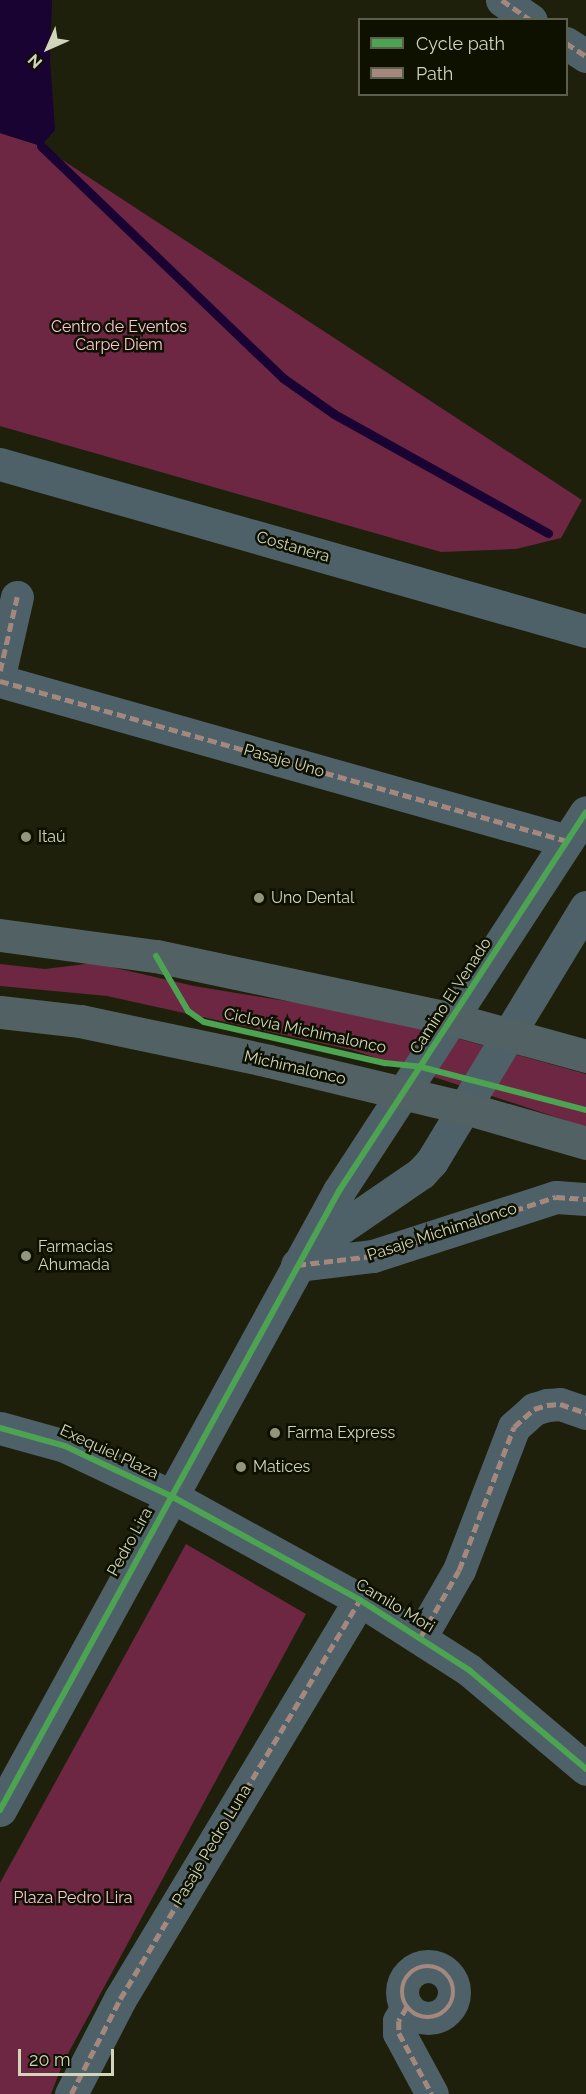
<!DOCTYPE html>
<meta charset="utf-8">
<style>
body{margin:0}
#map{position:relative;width:586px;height:2094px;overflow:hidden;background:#1e200b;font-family:Raleway,sans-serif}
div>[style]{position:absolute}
.green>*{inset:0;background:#6d2743}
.water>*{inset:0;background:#180333}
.stream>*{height:9px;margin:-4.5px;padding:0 4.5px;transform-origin:4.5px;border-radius:4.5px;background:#180333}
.minor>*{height:33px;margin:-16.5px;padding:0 16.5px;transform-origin:16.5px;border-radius:16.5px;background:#4e6168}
.minor>.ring{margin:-16.5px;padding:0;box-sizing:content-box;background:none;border:33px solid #4e6168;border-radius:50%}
.major>*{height:33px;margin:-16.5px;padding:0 16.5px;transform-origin:16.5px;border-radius:16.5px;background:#526163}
.quiet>*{height:4.5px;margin-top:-2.25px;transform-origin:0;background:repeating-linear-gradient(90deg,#a5887d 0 9px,transparent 0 13.5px)}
.quiet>.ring{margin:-2.25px;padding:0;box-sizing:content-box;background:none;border:4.5px solid #a5887d;border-radius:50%}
.cycleway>*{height:6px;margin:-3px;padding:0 3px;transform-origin:3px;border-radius:3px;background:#4ca352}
.dots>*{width:16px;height:16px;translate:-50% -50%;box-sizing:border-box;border:3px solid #0e1000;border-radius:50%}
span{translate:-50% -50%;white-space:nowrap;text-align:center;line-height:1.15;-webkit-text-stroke:5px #0e1000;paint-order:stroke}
.park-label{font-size:16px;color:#fac5d7}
.street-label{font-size:16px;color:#d1d6bb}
.poi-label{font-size:16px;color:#d1d6bb}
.left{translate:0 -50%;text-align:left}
.legend{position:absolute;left:358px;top:18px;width:210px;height:78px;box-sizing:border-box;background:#0e1000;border:2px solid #5c5f4b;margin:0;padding:8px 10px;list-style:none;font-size:18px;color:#d1d6bb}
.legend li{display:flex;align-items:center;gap:12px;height:30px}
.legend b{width:30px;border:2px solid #5c5f4b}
.north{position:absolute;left:18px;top:18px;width:60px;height:60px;-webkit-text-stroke:4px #0e1000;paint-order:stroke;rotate:225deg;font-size:16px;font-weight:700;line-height:24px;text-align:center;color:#d1d6bb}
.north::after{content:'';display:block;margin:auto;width:21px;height:27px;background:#d1d6bb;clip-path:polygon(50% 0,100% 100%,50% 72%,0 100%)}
.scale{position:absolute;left:18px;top:2049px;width:96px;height:27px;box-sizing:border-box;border:3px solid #d1d6bb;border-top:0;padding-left:8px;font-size:18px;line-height:21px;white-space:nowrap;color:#d1d6bb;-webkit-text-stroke:4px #0e1000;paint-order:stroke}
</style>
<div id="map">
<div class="green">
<i style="clip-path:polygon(0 133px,41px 146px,582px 500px,561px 538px,516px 549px,441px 552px,0 426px)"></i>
<i style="clip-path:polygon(94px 963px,194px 986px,377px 1016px,586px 1074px,586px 1127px,352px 1050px,107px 996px,0 986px,0 964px,45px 969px)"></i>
<i style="clip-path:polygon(186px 1544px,306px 1614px,63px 2063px,51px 2094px,0 2094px,0 1883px)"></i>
</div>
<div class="water">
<i style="clip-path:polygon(0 0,52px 0,50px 59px,55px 130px,41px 146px,0 133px)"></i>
</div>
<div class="stream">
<i style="left:41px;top:146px;width:335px;rotate:43.8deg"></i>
<i style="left:283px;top:378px;width:62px;rotate:35.2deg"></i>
<i style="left:334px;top:414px;width:245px;rotate:29.1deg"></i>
</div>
<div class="minor">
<i style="left:502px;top:0;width:35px;rotate:35deg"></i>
<i style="left:566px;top:43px;width:24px;rotate:33deg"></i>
<i style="left:0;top:464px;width:609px;rotate:15.91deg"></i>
<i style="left:0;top:671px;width:76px;rotate:-77.1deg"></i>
<i style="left:0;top:681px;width:589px;rotate:15.76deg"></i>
<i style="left:313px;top:1247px;width:131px;rotate:-34.4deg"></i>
<i style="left:421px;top:1173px;width:16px;rotate:-47deg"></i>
<i style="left:432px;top:1161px;width:297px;rotate:-58.8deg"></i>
<i style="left:297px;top:1265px;width:77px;rotate:-6.8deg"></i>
<i style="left:373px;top:1256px;width:192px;rotate:-17.9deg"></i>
<i style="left:556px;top:1197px;width:30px;rotate:4deg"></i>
<i style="left:0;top:1428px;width:67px;rotate:15.5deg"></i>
<i style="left:65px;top:1446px;width:117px;rotate:25.3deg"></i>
<i style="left:171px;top:1496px;width:216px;rotate:28.8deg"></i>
<i style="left:360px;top:1600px;width:130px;rotate:32.7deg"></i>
<i style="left:469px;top:1670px;width:153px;rotate:40.2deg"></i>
<i style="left:421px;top:1636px;width:76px;rotate:-60.1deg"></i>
<i style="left:459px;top:1570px;width:153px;rotate:-69deg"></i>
<i style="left:514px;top:1427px;width:27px;rotate:-42deg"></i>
<i style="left:534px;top:1409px;width:14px;rotate:-17deg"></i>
<i style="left:547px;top:1405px;width:13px;rotate:-4deg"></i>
<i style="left:560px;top:1404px;width:28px;rotate:19deg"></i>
<i style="left:0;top:1810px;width:706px;rotate:-61.29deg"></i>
<i style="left:339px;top:1191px;width:452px;rotate:-56.9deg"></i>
<i class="ring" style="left:402px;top:1966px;width:19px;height:19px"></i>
<i style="left:407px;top:2007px;width:16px;rotate:120deg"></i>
<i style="left:399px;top:2021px;width:12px;rotate:90deg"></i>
<i style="left:399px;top:2033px;width:69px;rotate:61.6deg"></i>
<i style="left:71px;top:2094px;width:107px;rotate:-62.7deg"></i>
<i style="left:120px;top:1999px;width:466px;rotate:-59deg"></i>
</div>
<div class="major">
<i style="left:0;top:935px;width:157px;rotate:7.7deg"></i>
<i style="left:156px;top:956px;width:303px;rotate:12deg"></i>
<i style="left:452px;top:1019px;width:139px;rotate:15.4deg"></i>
<i style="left:0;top:1012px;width:81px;rotate:6.4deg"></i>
<i style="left:80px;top:1021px;width:193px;rotate:11.9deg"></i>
<i style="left:269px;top:1061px;width:202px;rotate:13.5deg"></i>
<i style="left:465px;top:1108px;width:126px;rotate:16.1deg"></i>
</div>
<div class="quiet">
<i style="left:502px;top:0;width:35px;rotate:35deg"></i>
<i style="left:566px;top:43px;width:24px;rotate:33deg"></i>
<i style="left:0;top:671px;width:76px;rotate:-77.1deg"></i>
<i style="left:0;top:681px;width:589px;rotate:15.76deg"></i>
<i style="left:297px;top:1265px;width:77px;rotate:-6.8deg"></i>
<i style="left:373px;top:1256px;width:192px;rotate:-17.9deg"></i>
<i style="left:556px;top:1197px;width:30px;rotate:4deg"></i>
<i style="left:421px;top:1636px;width:76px;rotate:-60.1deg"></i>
<i style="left:459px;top:1570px;width:153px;rotate:-69deg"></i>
<i style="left:514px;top:1427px;width:27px;rotate:-42deg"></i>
<i style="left:534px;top:1409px;width:14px;rotate:-17deg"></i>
<i style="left:547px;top:1405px;width:13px;rotate:-4deg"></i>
<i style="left:560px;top:1404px;width:28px;rotate:19deg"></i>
<i class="ring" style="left:402px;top:1966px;width:47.5px;height:47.5px"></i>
<i style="left:407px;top:2007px;width:16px;rotate:120deg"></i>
<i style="left:399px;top:2021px;width:12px;rotate:90deg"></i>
<i style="left:399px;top:2033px;width:69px;rotate:61.6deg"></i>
<i style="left:71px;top:2094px;width:107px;rotate:-62.7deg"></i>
<i style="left:120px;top:1999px;width:466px;rotate:-59deg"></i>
</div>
<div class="cycleway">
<i style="left:156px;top:956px;width:64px;rotate:59.8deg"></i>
<i style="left:188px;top:1011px;width:19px;rotate:35deg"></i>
<i style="left:204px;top:1022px;width:186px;rotate:12.8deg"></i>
<i style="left:385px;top:1063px;width:36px;rotate:6deg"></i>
<i style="left:421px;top:1067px;width:171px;rotate:14.6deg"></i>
<i style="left:0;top:1428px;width:67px;rotate:15.5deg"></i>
<i style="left:65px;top:1446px;width:117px;rotate:25.3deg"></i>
<i style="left:171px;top:1496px;width:216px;rotate:28.8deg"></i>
<i style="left:360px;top:1600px;width:130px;rotate:32.7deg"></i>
<i style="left:469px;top:1670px;width:153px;rotate:40.2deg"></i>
<i style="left:0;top:1810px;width:706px;rotate:-61.29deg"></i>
<i style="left:339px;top:1191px;width:452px;rotate:-56.9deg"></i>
</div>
<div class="dots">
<i style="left:26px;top:837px;background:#92967d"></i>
<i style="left:259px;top:898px;background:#92967d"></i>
<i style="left:26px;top:1256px;background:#92967d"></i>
<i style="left:275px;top:1433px;background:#92967d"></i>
<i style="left:241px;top:1467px;background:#92967d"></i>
</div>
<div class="park-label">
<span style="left:119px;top:336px">Centro de Eventos<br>Carpe Diem</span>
<span style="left:73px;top:1898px">Plaza Pedro Lira</span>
</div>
<div class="street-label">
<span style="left:293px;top:547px;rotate:16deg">Costanera</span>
<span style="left:284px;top:761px;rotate:16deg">Pasaje Uno</span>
<span style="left:451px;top:996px;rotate:-57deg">Camino El Venado</span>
<span style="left:305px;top:1031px;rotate:12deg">Ciclovía Michimalonco</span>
<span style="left:295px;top:1068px;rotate:13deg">Michimalonco</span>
<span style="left:442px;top:1232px;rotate:-18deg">Pasaje Michimalonco</span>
<span style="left:109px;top:1452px;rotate:25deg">Exequiel Plaza</span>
<span style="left:130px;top:1542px;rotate:-61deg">Pedro Lira</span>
<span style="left:395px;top:1606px;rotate:31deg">Camilo Mori</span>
<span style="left:212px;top:1845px;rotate:-59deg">Pasaje Pedro Luna</span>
</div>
<div class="poi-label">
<span class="left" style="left:38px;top:837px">Itaú</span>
<span class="left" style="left:271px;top:898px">Uno Dental</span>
<span class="left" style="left:38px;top:1256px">Farmacias<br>Ahumada</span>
<span class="left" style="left:287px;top:1433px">Farma Express</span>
<span class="left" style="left:253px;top:1467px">Matices</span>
</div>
<ul class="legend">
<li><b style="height:8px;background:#4ca352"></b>Cycle path</li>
<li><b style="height:8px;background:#a5887d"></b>Path</li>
</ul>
<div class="north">N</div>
<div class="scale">20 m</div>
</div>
